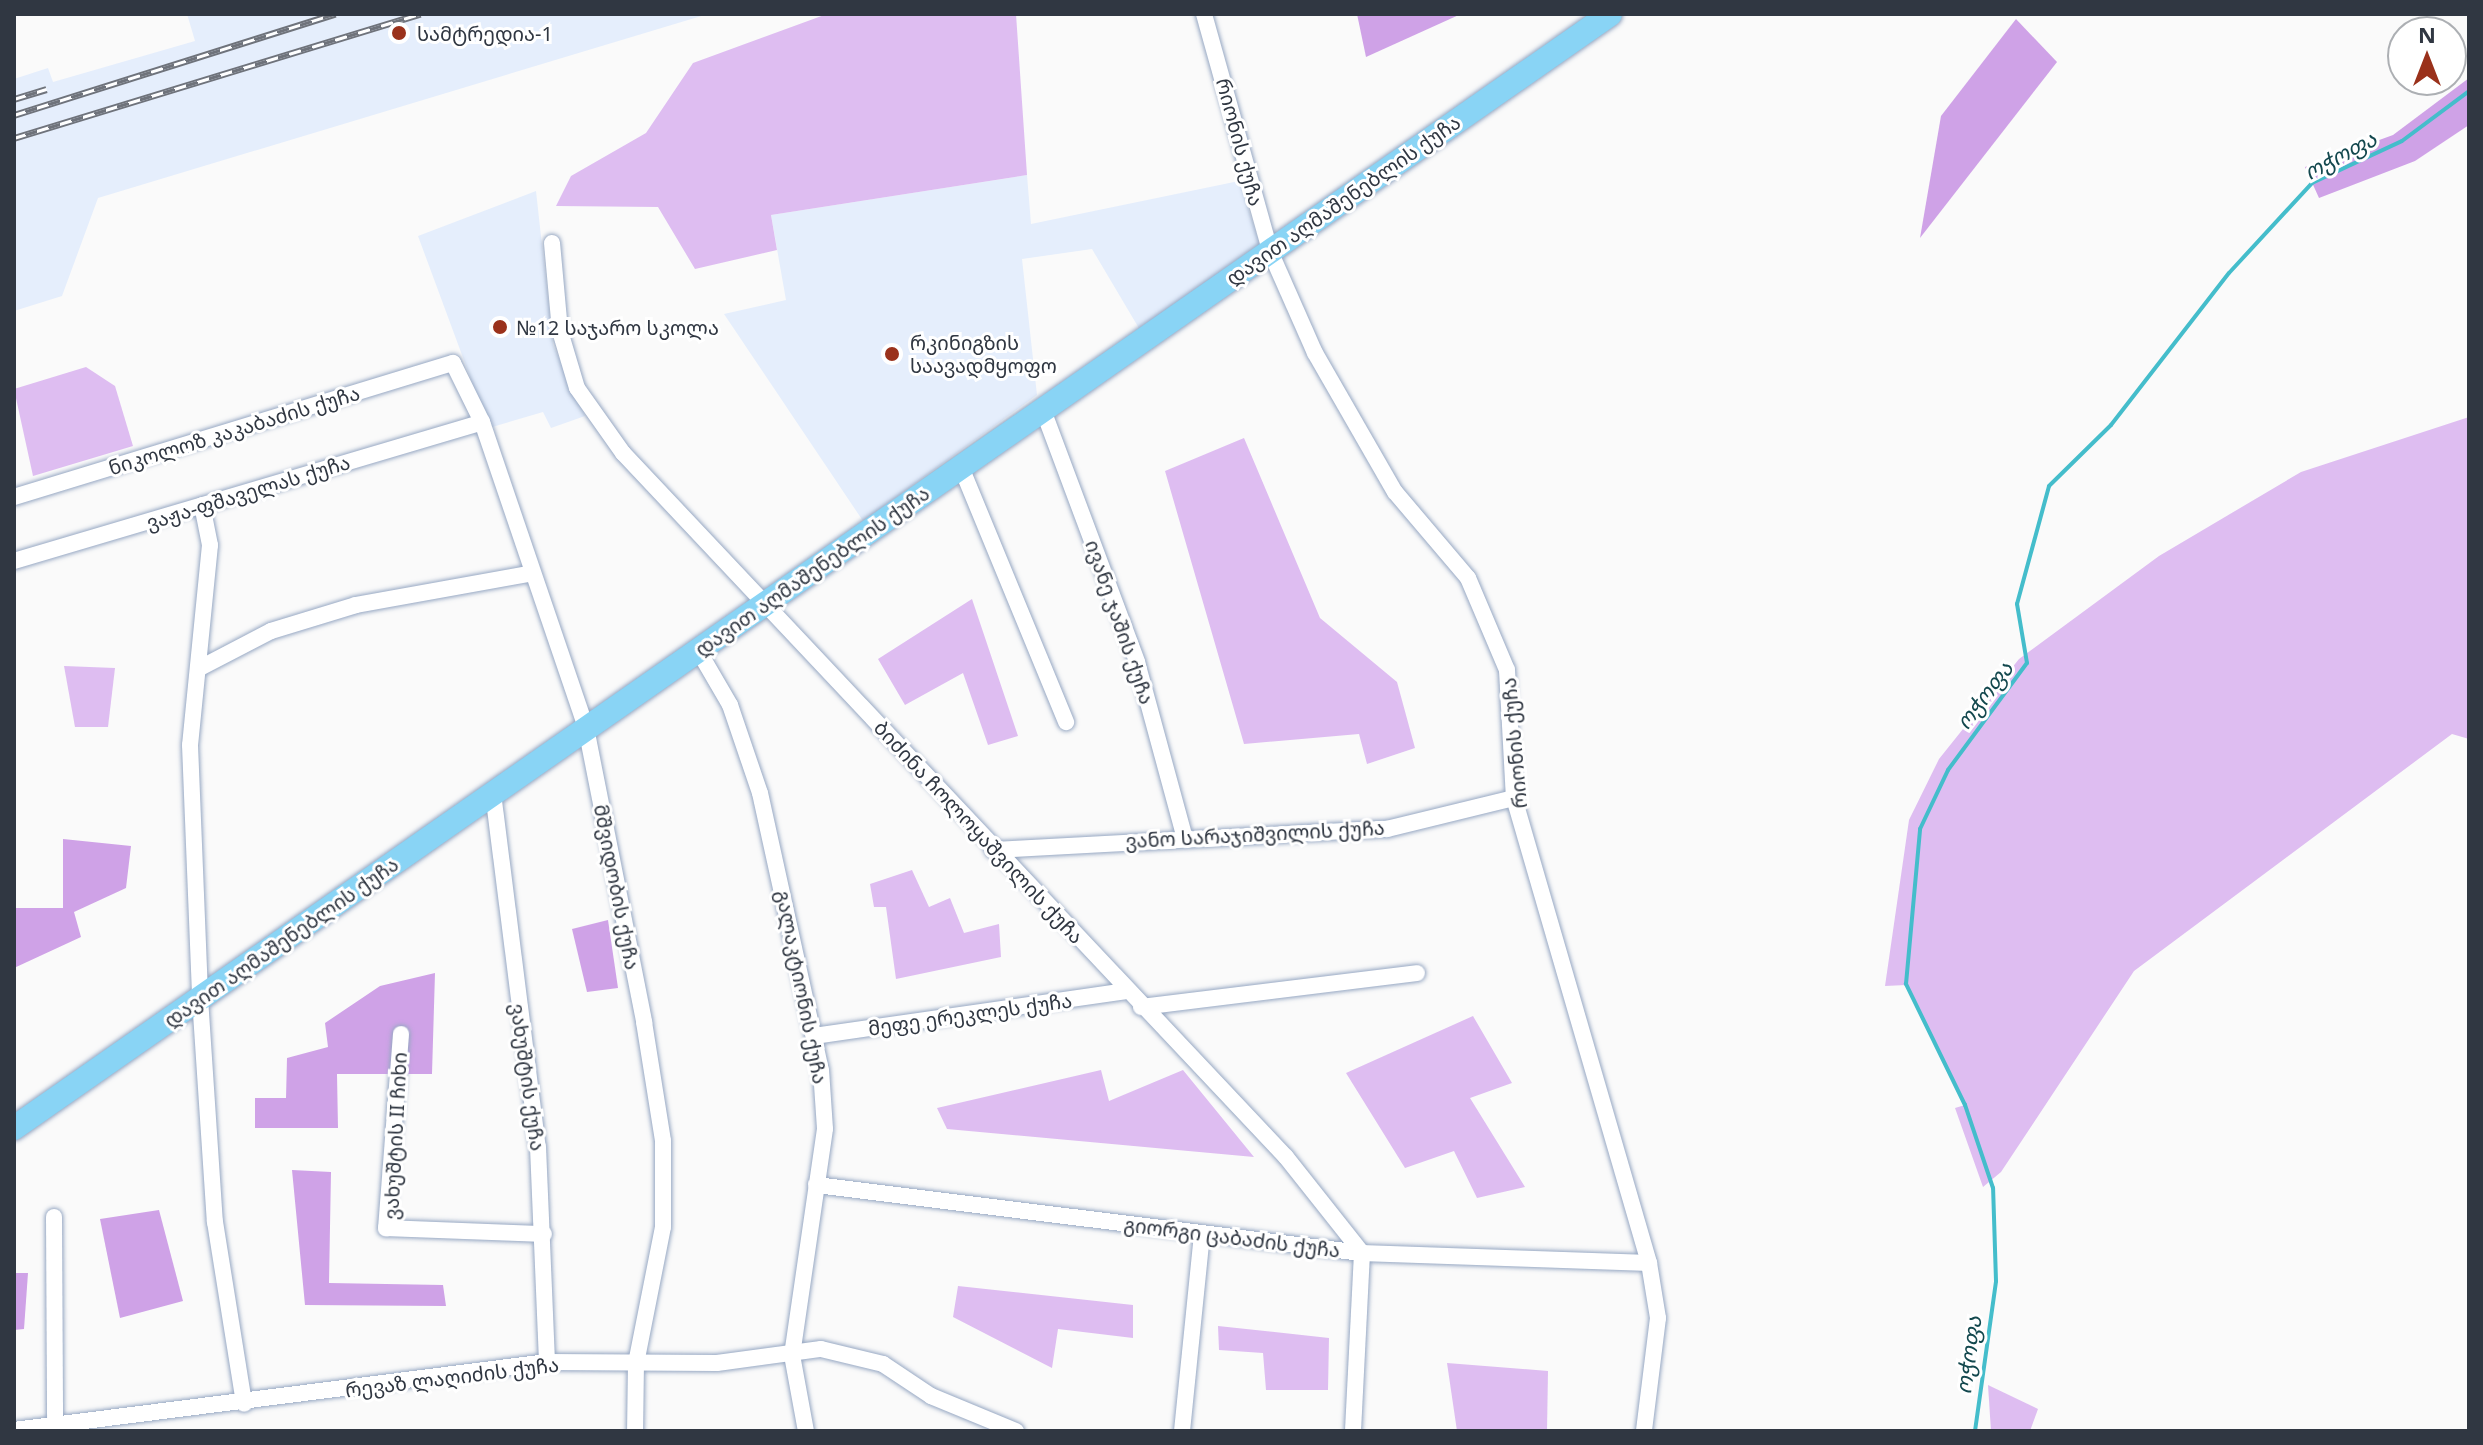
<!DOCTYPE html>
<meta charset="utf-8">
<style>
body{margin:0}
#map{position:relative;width:2483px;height:1445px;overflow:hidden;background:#fafafa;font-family:"Noto Sans","Noto Sans Georgian",sans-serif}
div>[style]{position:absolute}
.built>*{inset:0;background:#e5eefc}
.green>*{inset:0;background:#debdf1}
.forest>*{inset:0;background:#cfa2e7}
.stream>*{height:4px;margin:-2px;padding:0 2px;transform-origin:2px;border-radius:2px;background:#44bdcb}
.roads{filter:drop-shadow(0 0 2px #97a8c3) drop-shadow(0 0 2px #97a8c3)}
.minor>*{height:16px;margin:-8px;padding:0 8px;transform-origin:8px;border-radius:8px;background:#fff}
.primary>*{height:24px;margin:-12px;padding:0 12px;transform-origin:12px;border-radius:12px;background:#89d4f5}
.rail>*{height:7px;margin-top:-3.5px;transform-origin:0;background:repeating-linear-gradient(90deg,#fff 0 12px,#6f737b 0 24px);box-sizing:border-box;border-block:2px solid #6f737b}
.dots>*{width:22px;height:22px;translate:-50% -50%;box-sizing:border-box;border:4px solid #fff;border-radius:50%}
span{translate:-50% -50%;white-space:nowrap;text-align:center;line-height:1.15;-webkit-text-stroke:6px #fff;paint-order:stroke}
.poi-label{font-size:20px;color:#303742}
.left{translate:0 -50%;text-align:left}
.street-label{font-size:20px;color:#303742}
.water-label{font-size:22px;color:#13484e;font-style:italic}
.frame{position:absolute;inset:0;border:16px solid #303742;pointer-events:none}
.north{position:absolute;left:2387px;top:16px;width:80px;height:80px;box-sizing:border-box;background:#fff;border:2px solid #acafb3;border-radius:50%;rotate:0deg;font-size:22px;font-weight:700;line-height:32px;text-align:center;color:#303742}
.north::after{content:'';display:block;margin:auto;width:28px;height:36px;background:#9a311b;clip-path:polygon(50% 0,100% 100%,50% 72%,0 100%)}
</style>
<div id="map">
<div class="built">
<i style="clip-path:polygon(187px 14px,708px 14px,98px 198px,62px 296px,14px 311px,14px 79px,48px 68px,53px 82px,195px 41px)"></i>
<i style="clip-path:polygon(1027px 175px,1031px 224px,1239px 181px,1260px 245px,1140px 330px,1092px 249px,1022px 259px,1037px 395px,863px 521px,724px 314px,786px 300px,771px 215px)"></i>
<i style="clip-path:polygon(536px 191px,553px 345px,585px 416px,551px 428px,543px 412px,489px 428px,418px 236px)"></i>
</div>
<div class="green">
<i style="clip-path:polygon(827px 14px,1016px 14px,1027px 175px,771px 215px,777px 250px,695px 269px,658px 207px,556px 206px,571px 176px,646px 133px,693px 63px)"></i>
<i style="clip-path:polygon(86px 367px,115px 386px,133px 446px,33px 476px,14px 389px)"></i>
<i style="clip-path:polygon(2469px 417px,2469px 739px,2452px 734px,2134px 971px,2001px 1172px,1983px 1187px,1955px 1108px,1965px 1105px,1906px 985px,1885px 986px,1909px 820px,1939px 759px,2019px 659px,2159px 556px,2301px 472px)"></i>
<i style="clip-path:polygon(1244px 438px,1320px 618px,1397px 682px,1415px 748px,1367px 764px,1359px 734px,1244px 744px,1165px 471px)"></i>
<i style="clip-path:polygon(972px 599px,1018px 736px,988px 745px,963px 673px,905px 705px,878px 659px)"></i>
<i style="clip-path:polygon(64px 666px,115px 668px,108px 727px,75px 727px)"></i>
<i style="clip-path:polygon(912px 870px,929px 907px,950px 898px,964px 933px,999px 924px,1001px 957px,896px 979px,886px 907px,874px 907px,870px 884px)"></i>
<i style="clip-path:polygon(1473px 1016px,1512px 1083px,1470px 1098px,1525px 1187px,1477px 1198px,1454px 1151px,1405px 1168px,1346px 1073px)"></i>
<i style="clip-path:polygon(1101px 1070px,1109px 1101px,1183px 1070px,1254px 1157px,947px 1129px,937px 1108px)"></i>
<i style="clip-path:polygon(958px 1286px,1133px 1305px,1133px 1338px,1058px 1329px,1052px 1368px,953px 1317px)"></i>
<i style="clip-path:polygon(1218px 1326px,1329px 1338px,1328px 1390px,1266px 1390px,1263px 1353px,1219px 1350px)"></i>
<i style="clip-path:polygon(1447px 1363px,1548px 1371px,1547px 1431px,1457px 1431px)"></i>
<i style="clip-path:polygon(1988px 1385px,2038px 1409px,2030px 1431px,1991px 1431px)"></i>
</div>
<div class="forest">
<i style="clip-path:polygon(1357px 14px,1461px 14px,1366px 57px)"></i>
<i style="clip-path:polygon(2016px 19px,2057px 62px,1920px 238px,1941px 116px)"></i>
<i style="clip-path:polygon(2469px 78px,2469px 125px,2415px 161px,2319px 198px,2305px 167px,2393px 135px)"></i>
<i style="clip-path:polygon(63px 839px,131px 846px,126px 888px,74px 912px,81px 937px,14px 968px,14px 908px,63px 908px)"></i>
<i style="clip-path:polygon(608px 920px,618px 988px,587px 992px,572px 929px)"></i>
<i style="clip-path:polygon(435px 973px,432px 1074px,337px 1074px,338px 1128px,255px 1128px,255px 1098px,286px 1098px,287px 1058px,328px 1047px,325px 1023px,380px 986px)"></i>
<i style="clip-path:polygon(292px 1170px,331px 1172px,329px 1283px,443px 1285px,446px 1306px,305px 1305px)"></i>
<i style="clip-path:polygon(159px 1210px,183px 1301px,120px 1318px,100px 1219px)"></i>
<i style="clip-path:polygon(14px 1273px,28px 1273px,24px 1329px,14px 1330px)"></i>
</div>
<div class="stream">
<i style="left:1975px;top:1431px;width:151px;rotate:-82deg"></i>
<i style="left:1996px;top:1281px;width:93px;rotate:-91.8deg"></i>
<i style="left:1993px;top:1188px;width:88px;rotate:-108.6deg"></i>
<i style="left:1965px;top:1105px;width:135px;rotate:-116deg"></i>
<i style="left:1906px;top:984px;width:156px;rotate:-84.8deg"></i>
<i style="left:1920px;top:829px;width:65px;rotate:-64.6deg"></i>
<i style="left:1948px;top:770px;width:133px;rotate:-53.6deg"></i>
<i style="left:2027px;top:663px;width:60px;rotate:-99.6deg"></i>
<i style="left:2017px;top:604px;width:122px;rotate:-74.8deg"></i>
<i style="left:2049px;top:486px;width:87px;rotate:-44.5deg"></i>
<i style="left:2111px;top:425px;width:192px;rotate:-52.2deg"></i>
<i style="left:2229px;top:273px;width:122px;rotate:-47.3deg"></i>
<i style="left:2312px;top:183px;width:99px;rotate:-25deg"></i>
<i style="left:2402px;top:141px;width:84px;rotate:-36.7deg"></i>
</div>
<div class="roads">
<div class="minor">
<i style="left:1204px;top:14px;width:246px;rotate:74.4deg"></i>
<i style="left:1270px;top:251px;width:111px;rotate:66.2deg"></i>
<i style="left:1315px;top:353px;width:160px;rotate:60.1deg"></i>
<i style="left:1395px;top:492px;width:113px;rotate:49.7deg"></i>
<i style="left:1468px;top:578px;width:100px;rotate:67deg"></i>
<i style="left:1507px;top:670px;width:128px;rotate:86.9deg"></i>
<i style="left:1514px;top:798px;width:484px;rotate:73.8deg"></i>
<i style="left:1649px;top:1263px;width:56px;rotate:80.7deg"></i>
<i style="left:1658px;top:1318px;width:114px;rotate:97.1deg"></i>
<i style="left:552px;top:243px;width:88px;rotate:84.8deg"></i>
<i style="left:560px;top:331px;width:59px;rotate:73.4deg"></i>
<i style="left:577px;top:388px;width:80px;rotate:54.7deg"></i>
<i style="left:623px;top:453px;width:967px;rotate:46.72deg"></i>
<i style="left:1286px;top:1157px;width:122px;rotate:51.6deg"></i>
<i style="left:1362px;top:1253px;width:178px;rotate:92.9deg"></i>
<i style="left:1043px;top:410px;width:269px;rotate:69.5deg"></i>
<i style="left:1137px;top:662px;width:183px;rotate:74.8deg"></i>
<i style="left:961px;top:467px;width:276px;rotate:67.6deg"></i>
<i style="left:14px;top:497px;width:459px;rotate:-17deg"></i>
<i style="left:453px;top:363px;width:66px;rotate:63.8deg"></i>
<i style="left:482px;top:422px;width:323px;rotate:71.2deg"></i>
<i style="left:586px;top:728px;width:300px;rotate:78.8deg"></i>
<i style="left:644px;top:1022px;width:121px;rotate:80.9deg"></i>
<i style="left:663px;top:1141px;width:86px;rotate:90deg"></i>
<i style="left:663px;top:1227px;width:139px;rotate:101.2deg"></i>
<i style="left:636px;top:1363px;width:68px;rotate:90.8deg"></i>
<i style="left:202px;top:505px;width:41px;rotate:78.7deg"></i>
<i style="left:210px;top:545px;width:201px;rotate:95.7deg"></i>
<i style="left:190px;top:745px;width:253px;rotate:87.7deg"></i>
<i style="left:200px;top:998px;width:225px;rotate:86.2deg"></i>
<i style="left:215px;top:1222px;width:184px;rotate:80.9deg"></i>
<i style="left:14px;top:561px;width:488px;rotate:-16.5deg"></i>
<i style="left:698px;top:650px;width:64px;rotate:59.8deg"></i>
<i style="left:730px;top:705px;width:93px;rotate:71.2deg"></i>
<i style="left:760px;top:793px;width:284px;rotate:77.6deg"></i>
<i style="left:821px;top:1070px;width:59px;rotate:86.1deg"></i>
<i style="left:825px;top:1129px;width:228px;rotate:98.3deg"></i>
<i style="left:792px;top:1355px;width:77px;rotate:79.6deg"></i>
<i style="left:198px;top:669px;width:82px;rotate:-27.5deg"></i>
<i style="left:271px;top:631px;width:89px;rotate:-17deg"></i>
<i style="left:356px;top:605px;width:176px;rotate:-10.2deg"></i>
<i style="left:493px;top:793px;width:357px;rotate:82.8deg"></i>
<i style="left:538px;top:1147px;width:215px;rotate:87.6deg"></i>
<i style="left:993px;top:850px;width:395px;rotate:-3.1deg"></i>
<i style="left:1387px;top:829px;width:131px;rotate:-13.7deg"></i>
<i style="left:1141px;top:1007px;width:278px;rotate:-7deg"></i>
<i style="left:401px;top:1034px;width:195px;rotate:94.4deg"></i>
<i style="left:386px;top:1228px;width:158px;rotate:2.2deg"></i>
<i style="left:814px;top:1036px;width:314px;rotate:-8.2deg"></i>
<i style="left:816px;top:1185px;width:550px;rotate:7.1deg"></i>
<i style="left:1362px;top:1253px;width:287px;rotate:2deg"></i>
<i style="left:54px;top:1217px;width:208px;rotate:89.7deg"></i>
<i style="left:14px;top:1430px;width:537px;rotate:-7.27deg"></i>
<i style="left:547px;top:1362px;width:170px;rotate:0.3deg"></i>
<i style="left:717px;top:1363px;width:105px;rotate:-7.7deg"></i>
<i style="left:821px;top:1349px;width:64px;rotate:13.6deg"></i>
<i style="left:883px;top:1364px;width:58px;rotate:33.7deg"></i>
<i style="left:931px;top:1396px;width:92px;rotate:22.4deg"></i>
<i style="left:1182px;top:1431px;width:198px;rotate:-84.2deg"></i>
</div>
<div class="primary">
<i style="left:14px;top:1128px;width:1946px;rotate:-34.91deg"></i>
</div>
</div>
<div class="rail">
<i style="left:14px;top:99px;width:34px;rotate:-17deg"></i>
<i style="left:14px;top:115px;width:337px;rotate:-17.5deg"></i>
<i style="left:14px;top:138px;width:425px;rotate:-17deg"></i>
</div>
<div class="dots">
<i style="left:399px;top:33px;background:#9a311b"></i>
<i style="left:500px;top:327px;background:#9a311b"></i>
<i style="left:892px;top:354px;background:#9a311b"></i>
</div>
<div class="poi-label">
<span class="left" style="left:417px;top:33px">სამტრედია-1</span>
<span class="left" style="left:516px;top:327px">№12 საჯარო სკოლა</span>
<span class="left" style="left:910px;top:354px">რკინიგზის<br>საავადმყოფო</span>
</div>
<div class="street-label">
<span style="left:1240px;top:142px;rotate:75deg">რიონის ქუჩა</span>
<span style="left:1343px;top:200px;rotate:-35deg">დავით აღმაშენებლის ქუჩა</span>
<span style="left:234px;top:430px;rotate:-17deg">ნიკოლოზ კაკაბაძის ქუჩა</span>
<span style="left:248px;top:492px;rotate:-17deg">ვაჟა-ფშაველას ქუჩა</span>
<span style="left:812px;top:571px;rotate:-35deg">დავით აღმაშენებლის ქუჩა</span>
<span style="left:1120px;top:622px;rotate:71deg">ივანე ჯაშის ქუჩა</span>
<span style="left:1514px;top:743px;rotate:-95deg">რიონის ქუჩა</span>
<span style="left:979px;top:832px;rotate:47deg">ბიძინა ჩოლოყაშვილის ქუჩა</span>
<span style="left:1255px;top:834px;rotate:-3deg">ვანო სარაჯიშვილის ქუჩა</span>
<span style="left:617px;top:887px;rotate:79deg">მშვიდობის ქუჩა</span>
<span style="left:281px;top:942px;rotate:-35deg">დავით აღმაშენებლის ქუჩა</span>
<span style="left:802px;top:987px;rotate:79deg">გალაკტიონის ქუჩა</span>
<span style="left:970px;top:1014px;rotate:-8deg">მეფე ერეკლეს ქუჩა</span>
<span style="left:528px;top:1077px;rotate:82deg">ვახუშტის ქუჩა</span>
<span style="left:395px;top:1136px;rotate:-87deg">ვახუშტის II ჩიხი</span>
<span style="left:1232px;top:1237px;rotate:7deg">გიორგი ცაბაძის ქუჩა</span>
<span style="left:452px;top:1377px;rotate:-7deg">რევაზ ლაღიძის ქუჩა</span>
</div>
<div class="water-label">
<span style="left:2340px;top:155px;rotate:-28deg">ოჭოფა</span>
<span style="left:1984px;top:695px;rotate:-53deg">ოჭოფა</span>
<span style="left:1968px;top:1355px;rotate:-82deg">ოჭოფა</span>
</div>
<div class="frame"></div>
<div class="north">N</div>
</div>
